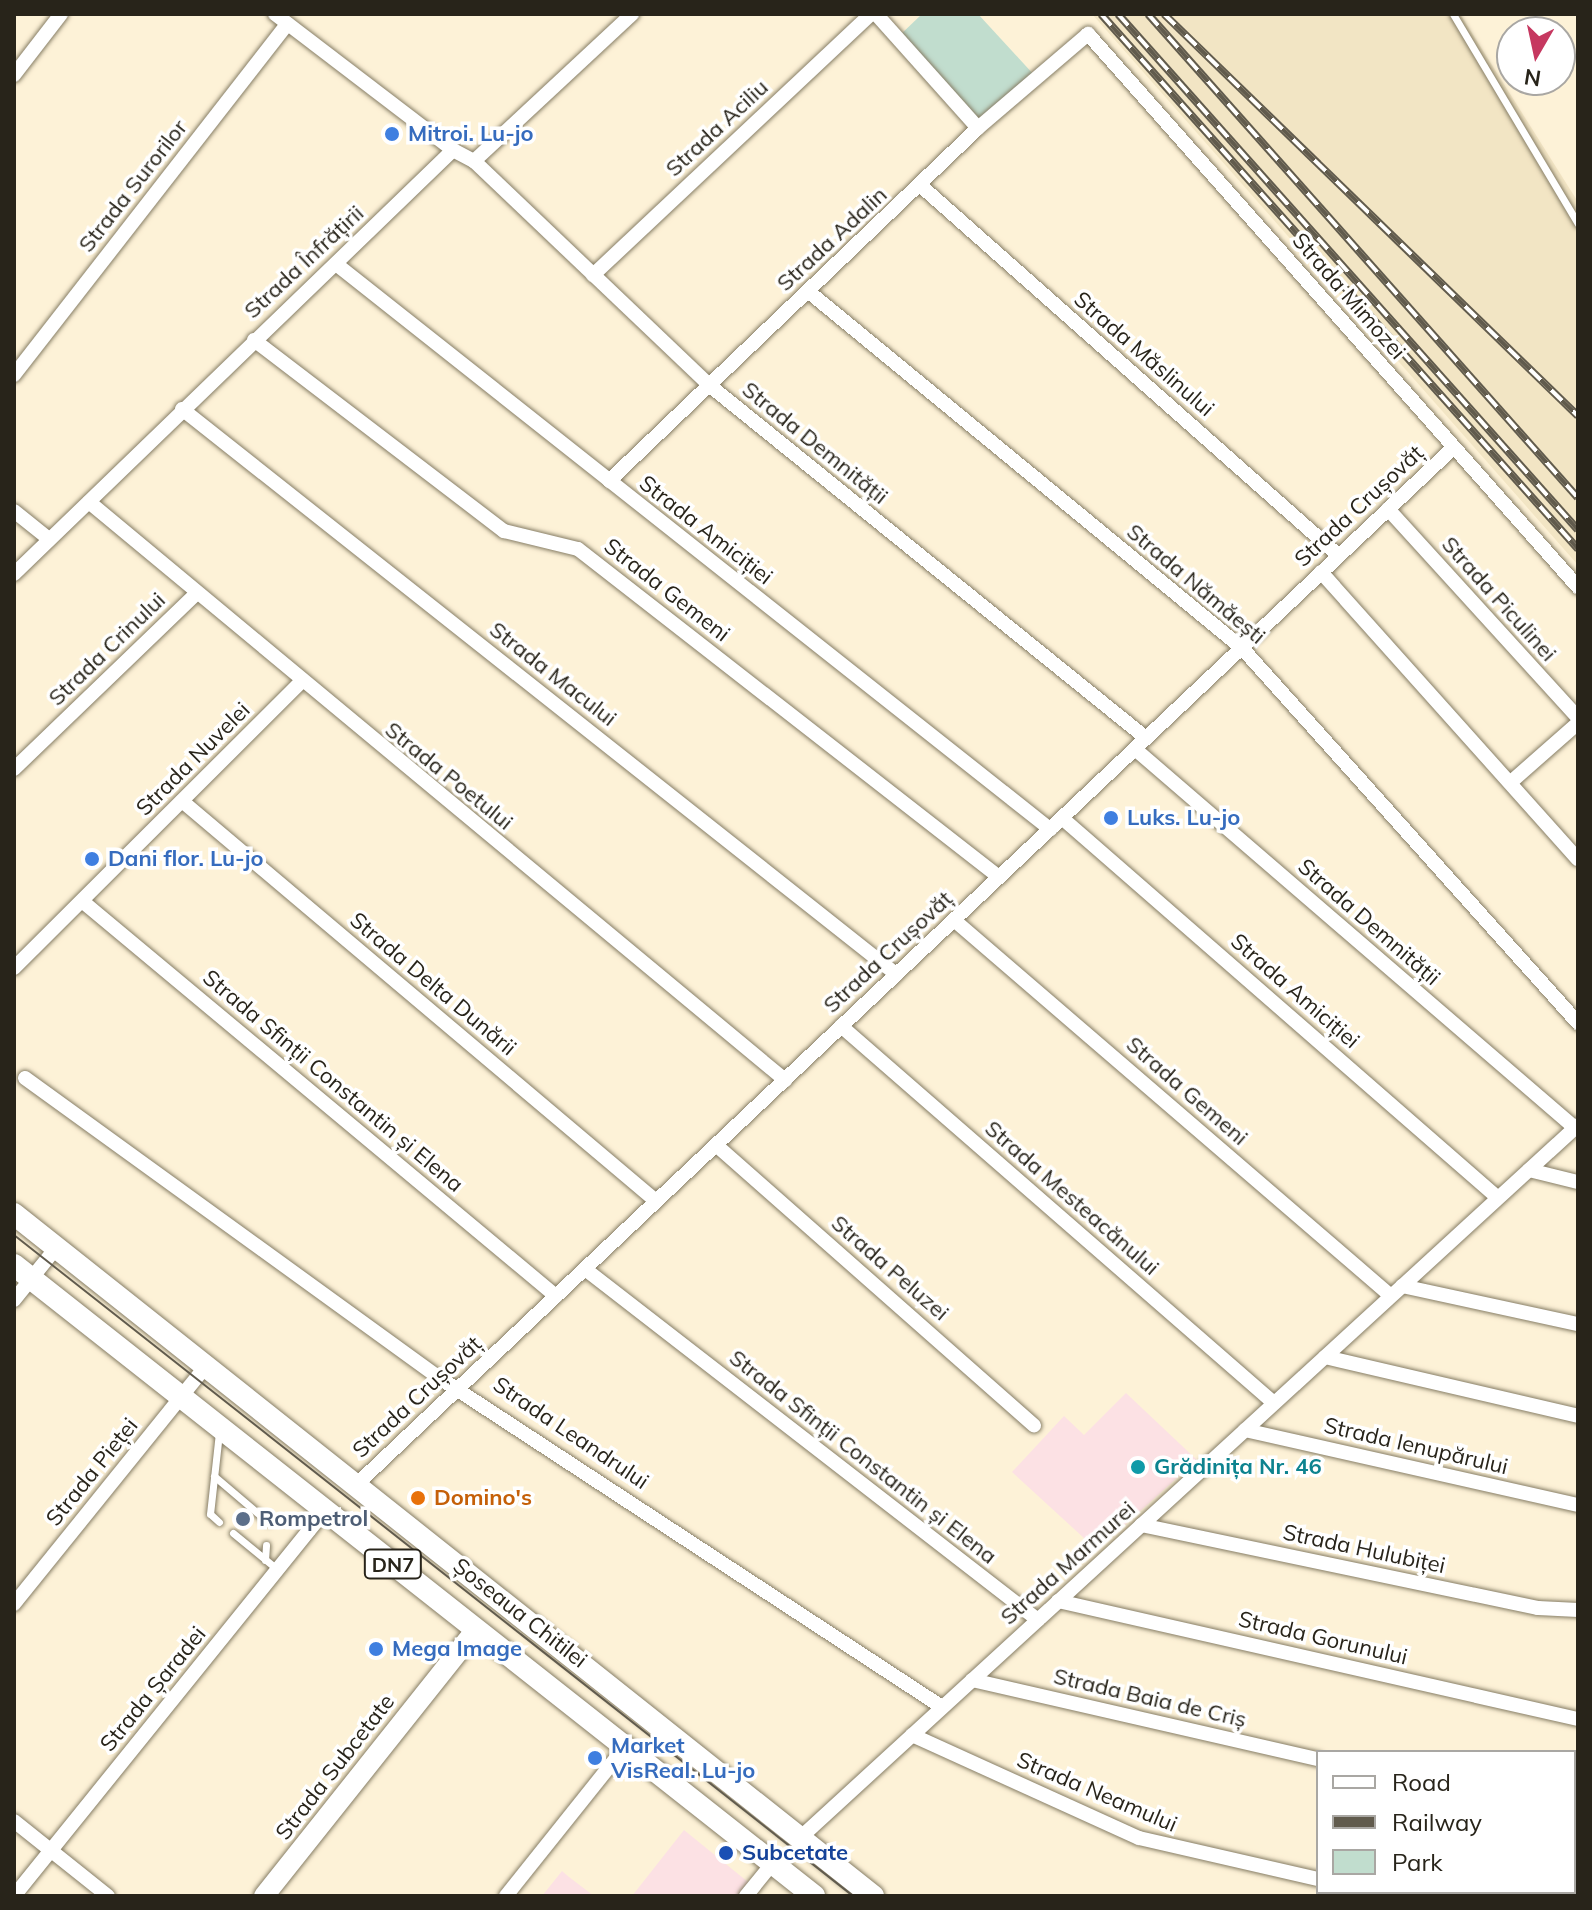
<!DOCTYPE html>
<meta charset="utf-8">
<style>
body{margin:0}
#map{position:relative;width:1592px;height:1910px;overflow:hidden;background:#fdf2d7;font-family:Mulish,sans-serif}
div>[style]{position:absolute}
.built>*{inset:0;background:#f2e5c4}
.education>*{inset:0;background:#fce1e4}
.green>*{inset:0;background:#c1ddce}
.roads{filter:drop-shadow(0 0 2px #867d65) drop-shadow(0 0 2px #867d65)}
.lane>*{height:7px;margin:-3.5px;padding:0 3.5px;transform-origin:3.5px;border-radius:3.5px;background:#fff}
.street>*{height:14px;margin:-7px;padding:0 7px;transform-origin:7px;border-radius:7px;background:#fff}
.secondary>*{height:20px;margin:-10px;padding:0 10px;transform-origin:10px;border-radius:10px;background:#fff}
.primary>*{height:22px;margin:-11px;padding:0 11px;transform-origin:11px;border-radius:11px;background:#fff}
.tram>*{height:2px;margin:-1px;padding:0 1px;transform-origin:1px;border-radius:1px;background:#615b4d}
.rail>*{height:8px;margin-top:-4px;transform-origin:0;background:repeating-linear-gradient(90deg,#fff 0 15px,#615b4d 0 30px);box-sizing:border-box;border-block:2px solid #615b4d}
.dots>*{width:22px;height:22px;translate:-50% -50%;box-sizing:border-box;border:4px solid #fff;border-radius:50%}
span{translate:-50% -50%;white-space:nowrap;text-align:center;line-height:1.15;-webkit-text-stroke:7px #fff;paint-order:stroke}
.shield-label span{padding:2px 6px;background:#fff;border:2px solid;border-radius:6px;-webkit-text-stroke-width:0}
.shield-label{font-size:20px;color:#28241a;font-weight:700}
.street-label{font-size:22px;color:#28241a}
.shop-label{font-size:22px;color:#366cbe;font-weight:700}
.left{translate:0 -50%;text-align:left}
.culture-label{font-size:22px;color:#0d838f;font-weight:700}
.food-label{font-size:22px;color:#c56008;font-weight:700}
.service-label{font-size:22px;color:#4e5e75;font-weight:700}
.transit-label{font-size:22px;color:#164399;font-weight:700}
.frame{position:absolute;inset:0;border:16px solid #28241a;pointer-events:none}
.legend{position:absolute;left:1316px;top:1750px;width:260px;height:144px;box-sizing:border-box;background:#fff;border:2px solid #a9a7a3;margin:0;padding:10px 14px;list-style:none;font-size:24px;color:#28241a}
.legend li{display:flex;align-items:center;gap:16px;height:40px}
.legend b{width:40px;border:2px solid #a9a7a3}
.north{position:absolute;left:1496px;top:16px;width:80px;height:80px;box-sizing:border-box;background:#fff;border:2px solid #a9a7a3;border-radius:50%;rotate:189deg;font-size:22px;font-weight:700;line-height:32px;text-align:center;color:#28241a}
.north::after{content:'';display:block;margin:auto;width:28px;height:36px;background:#c63860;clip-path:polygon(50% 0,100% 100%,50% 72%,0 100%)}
</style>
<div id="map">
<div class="built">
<i style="clip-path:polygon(1092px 14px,1460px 14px,1578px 202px,1578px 565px)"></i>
</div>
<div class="education">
<i style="clip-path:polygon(1126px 1393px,1197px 1460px,1097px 1550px,1012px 1472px,1064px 1416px,1084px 1435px)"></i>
<i style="clip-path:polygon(684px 1830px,748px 1882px,737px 1896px,632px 1896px)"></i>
<i style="clip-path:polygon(562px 1871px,569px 1877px,594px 1896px,542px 1896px)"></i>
</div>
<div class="green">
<i style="clip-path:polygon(922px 14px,978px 14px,1035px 76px,978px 128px,898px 37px)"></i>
</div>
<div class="roads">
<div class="lane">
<i style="left:1453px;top:14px;width:244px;rotate:59.2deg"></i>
<i style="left:214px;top:1476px;width:71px;rotate:40.4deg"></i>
<i style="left:219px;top:1522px;width:12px;rotate:-138deg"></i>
<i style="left:210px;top:1514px;width:82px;rotate:-83.7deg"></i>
<i style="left:233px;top:1533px;width:58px;rotate:39.4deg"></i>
<i style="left:265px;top:1560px;width:15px;rotate:-86deg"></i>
</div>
<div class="street">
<i style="left:275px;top:14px;width:224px;rotate:37.4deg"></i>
<i style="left:876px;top:14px;width:153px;rotate:48.2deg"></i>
<i style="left:14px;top:75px;width:77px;rotate:-52.4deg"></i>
<i style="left:474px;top:161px;width:325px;rotate:43.6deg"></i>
<i style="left:709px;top:385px;width:562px;rotate:38.93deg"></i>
<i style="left:921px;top:186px;width:558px;rotate:41.51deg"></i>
<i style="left:336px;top:264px;width:911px;rotate:38.36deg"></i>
<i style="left:593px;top:275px;width:381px;rotate:-43.2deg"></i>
<i style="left:809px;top:292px;width:561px;rotate:39.43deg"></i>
<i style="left:1242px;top:648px;width:504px;rotate:48.14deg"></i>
<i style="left:254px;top:340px;width:315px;rotate:37.4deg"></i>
<i style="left:504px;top:531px;width:76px;rotate:13.7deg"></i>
<i style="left:578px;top:549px;width:534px;rotate:37.92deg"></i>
<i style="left:14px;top:375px;width:445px;rotate:-52.1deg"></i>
<i style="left:182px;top:409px;width:911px;rotate:38.36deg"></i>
<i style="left:609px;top:481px;width:511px;rotate:-43.73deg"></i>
<i style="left:978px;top:128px;width:145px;rotate:-40.5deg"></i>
<i style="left:1088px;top:34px;width:739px;rotate:48.46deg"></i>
<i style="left:89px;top:502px;width:905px;rotate:39.71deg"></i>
<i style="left:1388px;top:509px;width:282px;rotate:47.7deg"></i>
<i style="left:14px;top:511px;width:45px;rotate:38.7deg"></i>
<i style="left:1321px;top:572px;width:385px;rotate:48.2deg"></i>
<i style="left:14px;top:574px;width:610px;rotate:-44deg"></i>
<i style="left:453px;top:150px;width:24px;rotate:28deg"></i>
<i style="left:474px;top:161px;width:216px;rotate:-42.9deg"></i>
<i style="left:1135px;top:749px;width:581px;rotate:40.74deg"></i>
<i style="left:14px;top:769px;width:252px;rotate:-43.9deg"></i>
<i style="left:1511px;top:782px;width:89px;rotate:-41.4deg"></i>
<i style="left:182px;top:801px;width:620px;rotate:40.16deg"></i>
<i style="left:1062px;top:818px;width:578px;rotate:41.07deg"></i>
<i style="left:82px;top:901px;width:617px;rotate:39.81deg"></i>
<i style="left:954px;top:920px;width:576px;rotate:40.71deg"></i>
<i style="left:14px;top:968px;width:404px;rotate:-44.9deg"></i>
<i style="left:841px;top:1026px;width:574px;rotate:41.05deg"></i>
<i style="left:25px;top:1078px;width:510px;rotate:35.9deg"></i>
<i style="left:438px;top:1377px;width:602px;rotate:33.22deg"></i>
<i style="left:716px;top:1145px;width:424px;rotate:41.4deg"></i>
<i style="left:1529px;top:1170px;width:50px;rotate:13.8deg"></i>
<i style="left:585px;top:1269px;width:573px;rotate:37.77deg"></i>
<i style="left:1402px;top:1286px;width:180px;rotate:12.2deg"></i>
<i style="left:14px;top:1300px;width:67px;rotate:-51.1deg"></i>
<i style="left:1325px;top:1357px;width:260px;rotate:13.1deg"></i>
<i style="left:1245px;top:1430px;width:341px;rotate:12.7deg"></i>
<i style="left:355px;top:1486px;width:1510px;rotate:-43.39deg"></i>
<i style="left:1141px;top:1525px;width:406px;rotate:11.8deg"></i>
<i style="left:1538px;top:1608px;width:40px;rotate:2.9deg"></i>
<i style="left:1058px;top:1601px;width:533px;rotate:12.79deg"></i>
<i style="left:14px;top:1604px;width:304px;rotate:-51.1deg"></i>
<i style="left:972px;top:1680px;width:355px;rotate:12.9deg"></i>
<i style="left:912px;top:1735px;width:249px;rotate:24.4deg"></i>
<i style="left:1139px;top:1838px;width:184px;rotate:12.9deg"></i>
<i style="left:1574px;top:1784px;width:6px;rotate:-45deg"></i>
<i style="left:14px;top:1821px;width:120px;rotate:38.6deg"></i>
<i style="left:800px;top:1838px;width:1055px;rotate:-42.5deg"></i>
<i style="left:1382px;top:1892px;width:20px;rotate:11deg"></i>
<i style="left:14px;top:1896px;width:496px;rotate:-51.1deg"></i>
<i style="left:506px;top:1896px;width:189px;rotate:-51.4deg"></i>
<i style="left:746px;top:1896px;width:41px;rotate:-50.9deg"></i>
<i style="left:1453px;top:1896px;width:6px;rotate:-45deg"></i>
</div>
<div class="secondary">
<i style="left:264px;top:1896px;width:339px;rotate:-51.5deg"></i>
</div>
<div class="primary">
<i style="left:14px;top:1214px;width:1097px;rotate:38.45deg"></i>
<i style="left:14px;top:1265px;width:1019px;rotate:38.26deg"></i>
</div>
</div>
<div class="tram">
<i style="left:14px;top:1235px;width:1068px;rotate:38.23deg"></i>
</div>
<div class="rail">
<i style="left:1101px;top:14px;width:717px;rotate:48.28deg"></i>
<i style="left:1118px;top:14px;width:691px;rotate:48.28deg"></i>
<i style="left:1148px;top:14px;width:647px;rotate:48.38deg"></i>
<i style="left:1164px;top:14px;width:577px;rotate:44.16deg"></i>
</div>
<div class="dots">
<i style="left:392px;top:134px;background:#3f7fe0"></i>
<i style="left:1111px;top:818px;background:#3f7fe0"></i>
<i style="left:92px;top:859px;background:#3f7fe0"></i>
<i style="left:1138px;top:1467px;background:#0f9aa8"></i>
<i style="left:418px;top:1498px;background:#e8710a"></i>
<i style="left:243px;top:1519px;background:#5c6f8a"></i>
<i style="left:376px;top:1649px;background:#3f7fe0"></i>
<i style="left:595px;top:1758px;background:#3f7fe0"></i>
<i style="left:726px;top:1853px;background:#1a4fb4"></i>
</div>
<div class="shield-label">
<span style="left:393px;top:1564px">DN7</span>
</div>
<div class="street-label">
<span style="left:717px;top:128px;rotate:-43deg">Strada Aciliu</span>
<span style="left:133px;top:186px;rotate:-52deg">Strada Surorilor</span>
<span style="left:832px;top:239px;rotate:-43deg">Strada Adalin</span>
<span style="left:304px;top:262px;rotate:-43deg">Strada Înfrățirii</span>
<span style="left:1349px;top:296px;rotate:49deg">Strada Mimozei</span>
<span style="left:1144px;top:354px;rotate:41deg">Strada Măslinului</span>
<span style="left:815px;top:443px;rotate:39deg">Strada Demnității</span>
<span style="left:1359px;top:506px;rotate:-43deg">Strada Crușovăț</span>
<span style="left:706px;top:530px;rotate:38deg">Strada Amiciției</span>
<span style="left:1196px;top:584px;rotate:40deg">Strada Nămăești</span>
<span style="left:667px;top:590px;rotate:38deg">Strada Gemeni</span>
<span style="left:1499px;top:599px;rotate:48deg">Strada Piculinei</span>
<span style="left:107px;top:649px;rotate:-44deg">Strada Crinului</span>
<span style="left:553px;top:674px;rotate:38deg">Strada Macului</span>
<span style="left:193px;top:759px;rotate:-45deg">Strada Nuvelei</span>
<span style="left:449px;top:776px;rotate:39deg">Strada Poetului</span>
<span style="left:1369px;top:922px;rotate:41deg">Strada Demnității</span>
<span style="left:888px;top:952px;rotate:-43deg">Strada Crușovăț</span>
<span style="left:433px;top:984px;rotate:40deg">Strada Delta Dunării</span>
<span style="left:1295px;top:991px;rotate:41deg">Strada Amiciției</span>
<span style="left:333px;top:1081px;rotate:40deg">Strada Sfinții Constantin și Elena</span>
<span style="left:1187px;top:1091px;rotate:41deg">Strada Gemeni</span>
<span style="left:1072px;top:1198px;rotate:41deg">Strada Mesteacănului</span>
<span style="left:890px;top:1268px;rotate:41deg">Strada Peluzei</span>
<span style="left:417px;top:1397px;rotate:-43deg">Strada Crușovăț</span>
<span style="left:571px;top:1433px;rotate:34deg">Strada Leandrului</span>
<span style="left:1416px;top:1446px;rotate:13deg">Strada Ienupărului</span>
<span style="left:863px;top:1457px;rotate:38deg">Strada Sfinții Constantin și Elena</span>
<span style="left:92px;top:1472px;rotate:-51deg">Strada Pieței</span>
<span style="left:1364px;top:1549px;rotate:12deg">Strada Hulubiței</span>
<span style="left:1068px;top:1563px;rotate:-42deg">Strada Marmurei</span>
<span style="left:520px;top:1613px;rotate:38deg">Șoseaua Chitilei</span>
<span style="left:1323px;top:1638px;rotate:13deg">Strada Gorunului</span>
<span style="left:153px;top:1689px;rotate:-51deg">Strada Șaradei</span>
<span style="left:1150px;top:1698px;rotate:13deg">Strada Baia de Criș</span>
<span style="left:335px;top:1767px;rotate:-52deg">Strada Subcetate</span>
<span style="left:1097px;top:1792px;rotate:23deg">Strada Neamului</span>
</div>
<div class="shop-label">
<span class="left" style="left:408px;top:134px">Mitroi. Lu-jo</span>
<span class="left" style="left:1127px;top:818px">Luks. Lu-jo</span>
<span class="left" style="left:108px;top:859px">Dani flor. Lu-jo</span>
<span class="left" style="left:392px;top:1649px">Mega Image</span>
<span class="left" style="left:611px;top:1758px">Market<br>VisReal. Lu-jo</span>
</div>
<div class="culture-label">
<span class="left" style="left:1154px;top:1467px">Grădinița Nr. 46</span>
</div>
<div class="food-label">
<span class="left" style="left:434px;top:1498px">Domino's</span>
</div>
<div class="service-label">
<span class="left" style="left:259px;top:1519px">Rompetrol</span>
</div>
<div class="transit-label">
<span class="left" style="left:742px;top:1853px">Subcetate</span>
</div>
<div class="frame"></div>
<ul class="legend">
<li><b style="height:10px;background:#fff"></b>Road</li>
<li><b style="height:10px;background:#615b4d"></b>Railway</li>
<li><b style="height:22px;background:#c1ddce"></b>Park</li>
</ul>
<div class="north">N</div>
</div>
